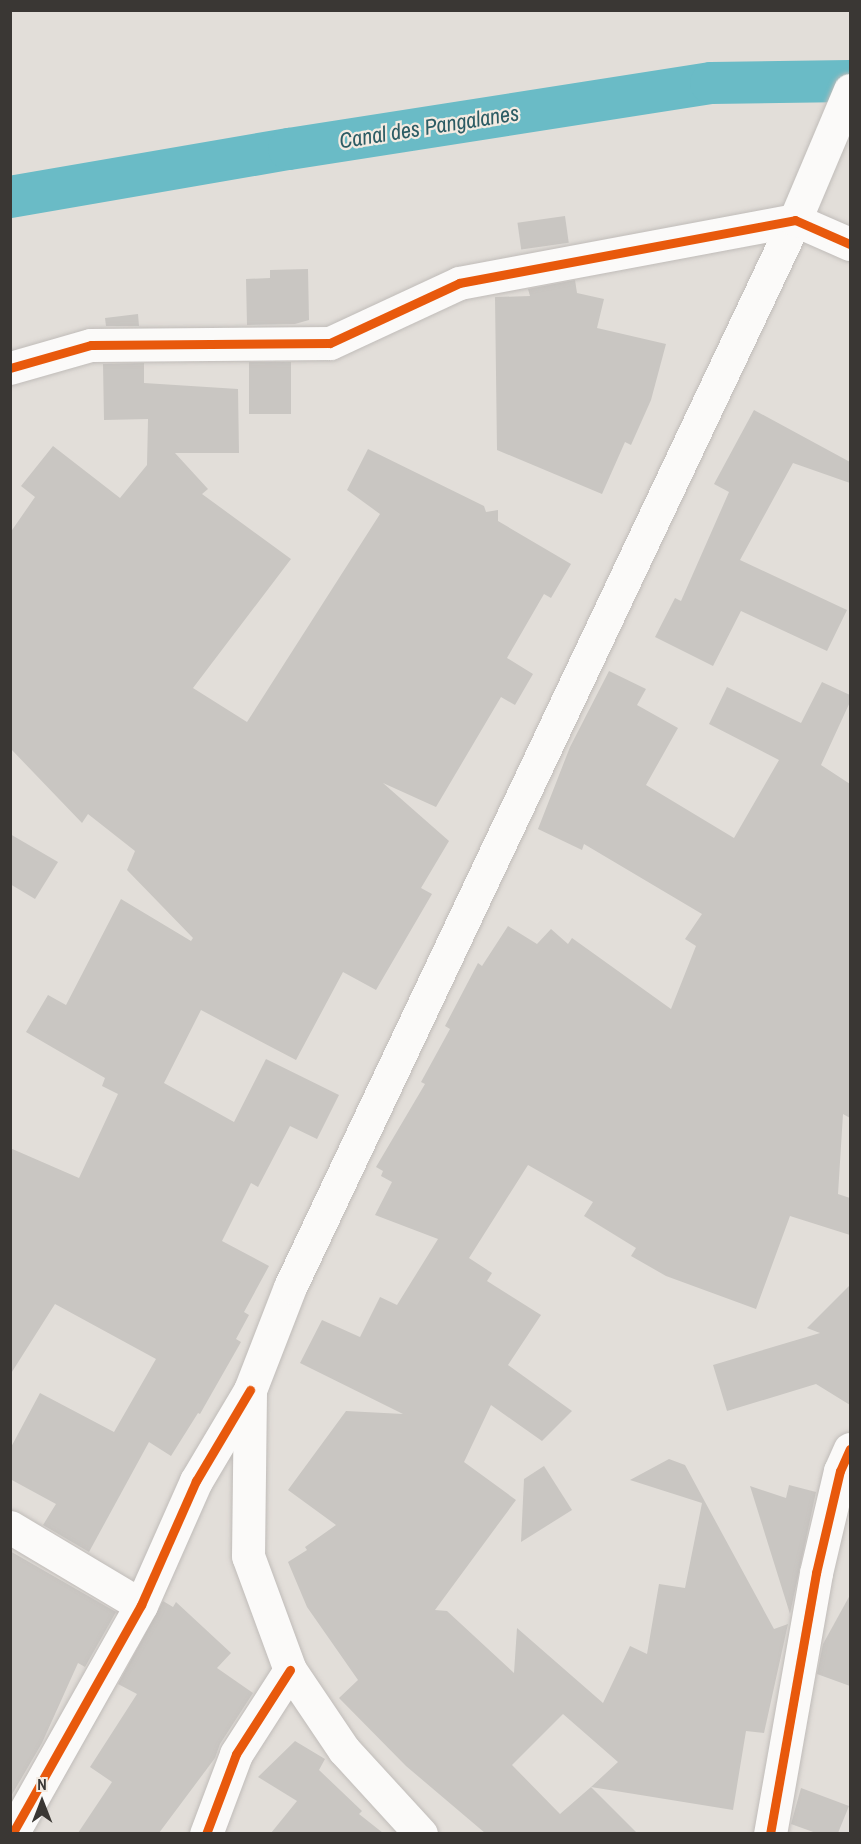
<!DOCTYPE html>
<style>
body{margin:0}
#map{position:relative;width:861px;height:1844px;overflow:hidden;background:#e2ded9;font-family:"Archivo Narrow",sans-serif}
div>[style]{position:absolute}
.canal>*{height:42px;margin:-21px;padding:0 21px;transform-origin:21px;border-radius:21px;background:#6abbc6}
.building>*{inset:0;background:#c9c6c2;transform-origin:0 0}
.roads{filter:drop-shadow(0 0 2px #c0bcb9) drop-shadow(0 0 2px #c0bcb9)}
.street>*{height:33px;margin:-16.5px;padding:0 16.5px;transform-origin:16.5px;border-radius:16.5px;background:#fbfaf9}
.secondary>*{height:33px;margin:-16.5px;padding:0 16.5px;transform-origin:16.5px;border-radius:16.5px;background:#fbfaf9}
.cycleway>*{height:9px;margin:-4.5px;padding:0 4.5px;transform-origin:4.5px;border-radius:4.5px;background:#e8590c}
span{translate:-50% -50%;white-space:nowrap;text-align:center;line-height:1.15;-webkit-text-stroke:4.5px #f3ebe2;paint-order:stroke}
.water-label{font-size:22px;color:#2c5c64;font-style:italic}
.frame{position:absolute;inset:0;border:12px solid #3a3734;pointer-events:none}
.north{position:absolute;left:12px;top:1772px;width:60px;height:60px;-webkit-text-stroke:4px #f3ebe2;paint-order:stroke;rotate:0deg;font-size:16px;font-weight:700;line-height:24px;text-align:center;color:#3a3734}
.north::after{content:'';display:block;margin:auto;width:21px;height:27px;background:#3a3734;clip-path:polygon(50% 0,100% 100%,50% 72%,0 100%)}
</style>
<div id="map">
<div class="canal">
<i style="left:10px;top:197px;width:283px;rotate:-9.8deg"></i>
<i style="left:289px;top:149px;width:427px;rotate:-8.9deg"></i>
<i style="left:711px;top:83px;width:139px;rotate:-0.8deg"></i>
</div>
<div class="building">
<i style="left:565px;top:216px;width:27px;height:48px;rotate:82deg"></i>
<i style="clip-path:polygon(308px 269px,309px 320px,295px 324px,247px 325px,246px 279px,270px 278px,270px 270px)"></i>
<i style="clip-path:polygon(575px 280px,577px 293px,604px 299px,597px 328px,666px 344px,651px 400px,631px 445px,625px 442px,602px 494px,497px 450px,495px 297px,530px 296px,528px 289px)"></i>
<i style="clip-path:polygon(138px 314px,139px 326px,106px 326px,105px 318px)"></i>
<i style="left:249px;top:362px;width:42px;height:52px"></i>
<i style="clip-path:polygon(144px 363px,144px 383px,238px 389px,239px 453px,175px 453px,208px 489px,202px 494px,291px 559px,193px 688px,247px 722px,380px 514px,347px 490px,368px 449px,484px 506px,486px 512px,498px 510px,498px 521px,571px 564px,551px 598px,544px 594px,507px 658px,533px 674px,515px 705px,501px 697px,436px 807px,383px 783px,449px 841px,421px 888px,432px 894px,376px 990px,343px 972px,296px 1060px,201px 1010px,164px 1083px,234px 1122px,266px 1059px,339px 1095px,317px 1139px,290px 1126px,258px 1187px,251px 1183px,222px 1241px,269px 1266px,244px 1312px,249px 1315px,236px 1339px,241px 1342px,200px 1414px,198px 1413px,171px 1456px,149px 1442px,89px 1552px,43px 1525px,56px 1504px,10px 1479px,10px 1449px,40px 1393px,114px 1432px,156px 1359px,55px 1304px,10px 1375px,10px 1148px,79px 1178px,118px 1094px,102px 1086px,105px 1078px,26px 1032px,48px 995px,66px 1005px,121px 899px,191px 941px,193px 938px,127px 870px,135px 851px,88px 814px,82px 823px,10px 748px,10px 533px,35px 497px,21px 486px,53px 446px,120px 498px,147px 465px,148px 419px,104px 420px,103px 364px)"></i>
<i style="clip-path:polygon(754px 410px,850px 462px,850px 483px,793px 463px,740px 560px,847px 610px,827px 651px,741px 611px,713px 666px,655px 637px,675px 598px,681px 601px,729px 492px,714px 484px)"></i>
<i style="clip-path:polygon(609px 671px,646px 689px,637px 705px,678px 728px,646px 785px,734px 838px,779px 760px,709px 724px,727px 687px,801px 723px,822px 682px,850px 695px,850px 702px,821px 765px,850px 784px,850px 1118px,843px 1114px,838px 1194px,850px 1198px,850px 1235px,790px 1216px,756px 1309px,666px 1276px,631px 1256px,636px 1248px,584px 1216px,593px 1202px,528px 1165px,469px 1258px,492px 1273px,487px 1281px,541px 1315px,508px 1365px,572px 1411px,542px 1441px,491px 1405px,464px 1462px,516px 1500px,435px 1610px,447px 1611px,514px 1673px,517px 1628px,603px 1703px,630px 1646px,647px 1654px,659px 1584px,685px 1588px,702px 1503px,630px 1480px,669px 1459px,685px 1465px,774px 1629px,788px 1624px,764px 1733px,746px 1731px,733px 1810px,591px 1787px,618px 1762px,563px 1714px,512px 1765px,560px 1814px,591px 1787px,637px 1833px,485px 1833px,406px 1766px,339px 1698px,358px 1680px,307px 1607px,288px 1562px,307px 1550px,305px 1547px,336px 1525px,288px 1490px,346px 1411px,403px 1414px,300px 1363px,322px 1320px,360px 1337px,380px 1297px,397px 1305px,438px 1239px,375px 1215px,392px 1182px,381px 1176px,383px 1171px,376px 1167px,425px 1084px,421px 1082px,450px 1029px,445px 1026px,478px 963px,482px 966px,508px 926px,537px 944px,551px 929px,568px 944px,572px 938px,671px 1009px,696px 946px,685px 939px,702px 914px,584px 844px,582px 850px,538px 829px,570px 747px)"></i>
<i style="clip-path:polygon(10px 834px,58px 862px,35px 899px,10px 884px)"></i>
<i style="clip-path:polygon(850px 1285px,850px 1405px,816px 1384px,727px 1411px,713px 1365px,820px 1333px,807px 1328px)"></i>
<i style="clip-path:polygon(544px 1466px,572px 1510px,521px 1542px,524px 1479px)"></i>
<i style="clip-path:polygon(789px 1485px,816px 1492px,790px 1614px,750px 1486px,786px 1498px)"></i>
<i style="clip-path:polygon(10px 1551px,116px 1612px,85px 1667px,78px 1663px,42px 1743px,10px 1798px)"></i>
<i style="clip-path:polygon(850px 1595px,850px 1686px,817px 1674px,823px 1644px)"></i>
<i style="clip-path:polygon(163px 1601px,173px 1607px,176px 1602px,231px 1653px,217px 1668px,253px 1693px,220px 1744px,215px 1758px,159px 1833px,78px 1833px,112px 1782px,90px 1767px,137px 1694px,118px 1684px)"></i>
<i style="clip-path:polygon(295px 1741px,325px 1759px,319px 1770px,362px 1811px,359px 1814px,383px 1833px,271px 1833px,297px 1801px,258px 1777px)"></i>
<i style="clip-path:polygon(801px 1788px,849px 1806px,838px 1833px,816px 1833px,791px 1824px)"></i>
</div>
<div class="roads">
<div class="street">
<i style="left:10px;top:368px;width:84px;rotate:-15.9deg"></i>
<i style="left:91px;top:345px;width:239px;rotate:-0.5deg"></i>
<i style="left:330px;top:343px;width:142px;rotate:-24.9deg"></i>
<i style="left:459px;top:283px;width:342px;rotate:-10.6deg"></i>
<i style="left:795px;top:220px;width:60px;rotate:23.6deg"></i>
<i style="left:10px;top:1527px;width:152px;rotate:30.8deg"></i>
<i style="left:12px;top:1834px;width:263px;rotate:-60.6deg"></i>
<i style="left:141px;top:1605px;width:136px;rotate:-66.1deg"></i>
<i style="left:196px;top:1481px;width:106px;rotate:-59.3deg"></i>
<i style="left:206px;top:1834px;width:85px;rotate:-69.4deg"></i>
<i style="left:236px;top:1754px;width:100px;rotate:-57.3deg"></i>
<i style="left:770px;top:1834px;width:265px;rotate:-80deg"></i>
<i style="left:816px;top:1573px;width:105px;rotate:-76.8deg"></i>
<i style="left:840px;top:1471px;width:24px;rotate:-66deg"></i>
</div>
<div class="secondary">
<i style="left:421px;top:1834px;width:114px;rotate:-132.5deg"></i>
<i style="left:344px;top:1750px;width:97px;rotate:-124deg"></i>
<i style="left:290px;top:1670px;width:121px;rotate:-110.2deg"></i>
<i style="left:248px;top:1556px;width:166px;rotate:-89.3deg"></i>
<i style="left:250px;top:1390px;width:110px;rotate:-68.8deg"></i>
<i style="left:290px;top:1287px;width:1180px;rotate:-64.67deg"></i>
<i style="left:795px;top:220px;width:141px;rotate:-67.1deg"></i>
</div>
</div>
<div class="cycleway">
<i style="left:10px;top:368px;width:84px;rotate:-15.9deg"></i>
<i style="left:91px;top:345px;width:239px;rotate:-0.5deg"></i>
<i style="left:330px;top:343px;width:142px;rotate:-24.9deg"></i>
<i style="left:459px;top:283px;width:342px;rotate:-10.6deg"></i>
<i style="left:795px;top:220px;width:60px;rotate:23.6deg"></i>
<i style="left:12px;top:1834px;width:263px;rotate:-60.6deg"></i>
<i style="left:141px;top:1605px;width:136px;rotate:-66.1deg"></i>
<i style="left:196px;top:1481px;width:106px;rotate:-59.3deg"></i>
<i style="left:206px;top:1834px;width:85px;rotate:-69.4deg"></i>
<i style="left:236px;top:1754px;width:100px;rotate:-57.3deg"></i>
<i style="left:770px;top:1834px;width:265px;rotate:-80deg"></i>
<i style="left:816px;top:1573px;width:105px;rotate:-76.8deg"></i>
<i style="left:840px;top:1471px;width:24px;rotate:-66deg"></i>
</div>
<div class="water-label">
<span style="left:429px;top:127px;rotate:-9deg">Canal des Pangalanes</span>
</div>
<div class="frame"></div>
<div class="north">N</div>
</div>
